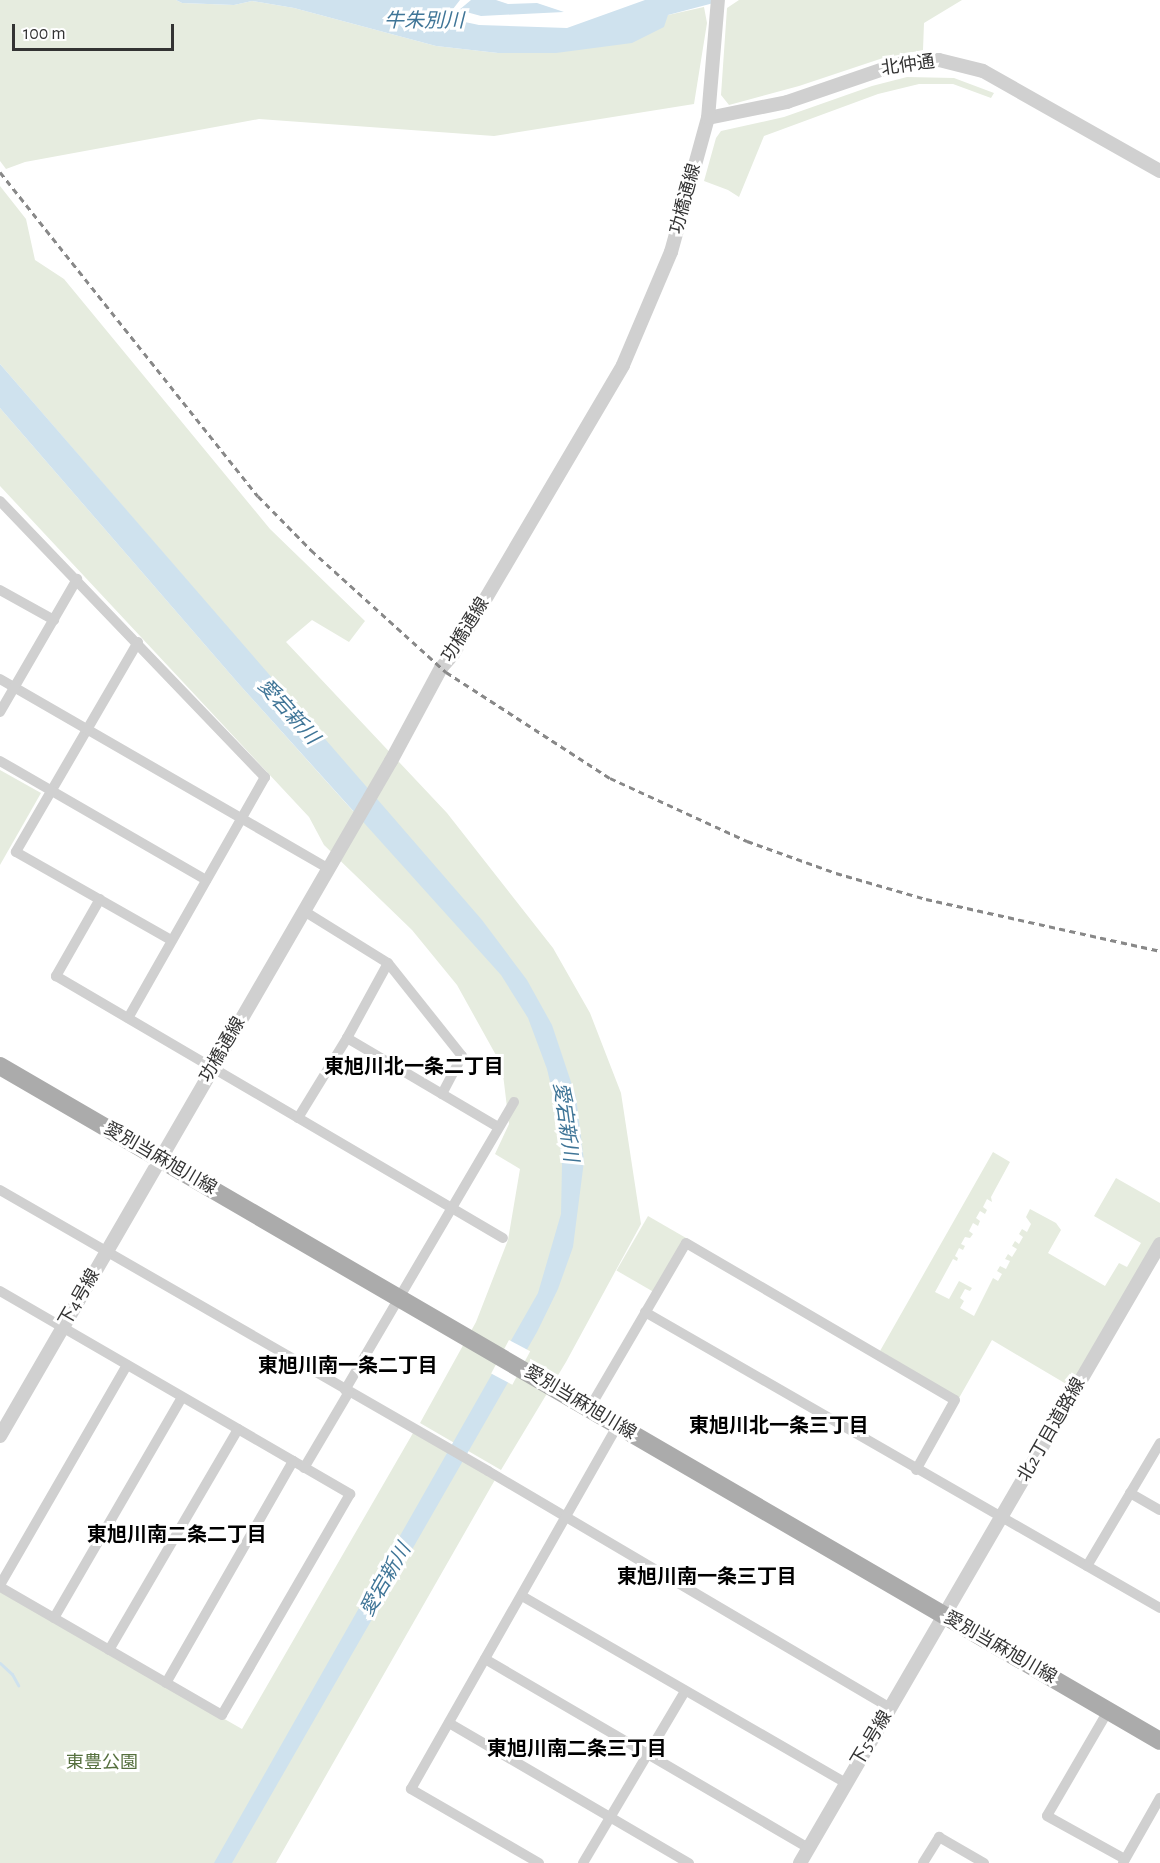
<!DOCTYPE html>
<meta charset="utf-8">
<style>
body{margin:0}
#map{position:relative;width:1160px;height:1863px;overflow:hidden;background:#fff;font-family:"Alegreya Sans","Noto Sans JP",sans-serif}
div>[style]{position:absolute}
.green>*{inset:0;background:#e6ecdf;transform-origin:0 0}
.water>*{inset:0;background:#cfe2ee}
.pier>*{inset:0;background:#fff;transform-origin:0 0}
.stream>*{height:3px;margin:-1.5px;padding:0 1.5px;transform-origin:1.5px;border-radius:1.5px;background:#cfe2ee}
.minor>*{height:10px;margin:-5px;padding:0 5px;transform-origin:5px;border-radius:5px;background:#d0d0d0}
.tertiary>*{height:14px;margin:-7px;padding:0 7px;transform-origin:7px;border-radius:7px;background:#d0d0d0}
.primary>*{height:18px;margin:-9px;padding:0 9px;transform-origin:9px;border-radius:9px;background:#ababab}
.rail>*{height:3px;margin-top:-1.5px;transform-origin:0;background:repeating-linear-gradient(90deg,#888 0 6px,transparent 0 10.5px)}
span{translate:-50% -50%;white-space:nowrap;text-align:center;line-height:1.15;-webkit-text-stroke:6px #fff;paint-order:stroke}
.street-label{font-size:18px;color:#333}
.park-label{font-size:18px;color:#56703f}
.water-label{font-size:20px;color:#3f7597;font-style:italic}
.neighbourhood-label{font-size:20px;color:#000;font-weight:700}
.scale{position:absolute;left:12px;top:24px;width:162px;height:27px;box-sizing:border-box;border:3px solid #333;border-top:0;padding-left:8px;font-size:18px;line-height:21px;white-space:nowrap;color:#333;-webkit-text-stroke:4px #fff;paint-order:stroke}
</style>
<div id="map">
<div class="green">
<i style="clip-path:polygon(0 0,176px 0,182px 3px,234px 5px,252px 1px,294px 8px,436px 46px,498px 53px,704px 7px,707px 23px,694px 104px,494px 136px,259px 119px,25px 162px,6px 169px,0 161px)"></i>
<i style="clip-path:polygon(739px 0,962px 0,924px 23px,923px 50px,883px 58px,799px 86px,729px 105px,721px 95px,727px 8px)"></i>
<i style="clip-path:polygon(907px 77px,954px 78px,994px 93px,991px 98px,953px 84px,919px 84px,878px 94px,764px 136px,739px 197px,728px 190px,704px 181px,716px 138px,721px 131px,784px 117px,872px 86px)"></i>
<i style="clip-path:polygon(0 186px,26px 219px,35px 260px,64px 279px,270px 529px,365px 621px,349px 642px,312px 620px,286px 642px,447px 813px,553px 948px,590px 1013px,621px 1093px,641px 1224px,566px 1362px,501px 1470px,420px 1423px,476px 1322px,508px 1240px,520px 1169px,495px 1154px,509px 1124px,502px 1066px,457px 985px,412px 930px,324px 845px,309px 817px,0 486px,0 408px,238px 683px,353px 811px,366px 788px,0 364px)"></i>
<i style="clip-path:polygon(0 770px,41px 793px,0 865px)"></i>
<i style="clip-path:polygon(993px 1152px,1010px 1162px,991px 1197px,992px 1202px,987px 1199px,983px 1207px,987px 1210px,985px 1214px,980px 1211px,976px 1218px,980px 1221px,978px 1226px,973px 1223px,969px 1231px,973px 1234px,970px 1238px,965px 1237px,961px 1244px,965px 1246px,963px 1250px,959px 1248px,955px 1256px,958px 1258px,957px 1261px,953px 1259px,935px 1292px,949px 1299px,959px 1281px,972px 1288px,970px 1291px,965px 1289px,960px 1298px,964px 1301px,960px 1308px,974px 1316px,993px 1278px,998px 1281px,1002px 1274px,997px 1271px,1000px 1266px,1006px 1269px,1010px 1261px,1005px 1259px,1008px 1254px,1012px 1257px,1017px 1249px,1012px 1246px,1015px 1241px,1019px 1244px,1023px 1237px,1019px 1234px,1022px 1229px,1027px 1232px,1031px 1224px,1026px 1217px,1030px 1209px,1056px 1223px,1061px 1230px,1048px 1253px,1105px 1286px,1119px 1263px,1127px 1267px,1141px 1243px,1094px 1216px,1116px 1178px,1160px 1203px,1160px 1238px,1073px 1388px,992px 1340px,959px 1398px,880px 1351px)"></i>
<i style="left:648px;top:1216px;width:44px;height:63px;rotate:30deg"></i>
<i style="clip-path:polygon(413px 1433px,496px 1478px,276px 1863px,0 1863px,0 1591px,242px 1729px)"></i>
</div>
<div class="water">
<i style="clip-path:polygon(176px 0,460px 0,446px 18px,479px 25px,567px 28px,645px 0,725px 0,668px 15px,664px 27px,632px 43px,556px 53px,498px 53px,436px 46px,294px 8px,252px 1px,234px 5px,182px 3px)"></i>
<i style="clip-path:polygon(471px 0,496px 0,508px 4px,537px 3px,564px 12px,481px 16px,459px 10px)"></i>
<i style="clip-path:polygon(0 364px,482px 920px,527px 980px,552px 1025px,576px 1097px,584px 1161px,573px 1247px,558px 1289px,537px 1332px,232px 1863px,214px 1863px,538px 1293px,561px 1214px,562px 1165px,558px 1115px,547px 1069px,528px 1018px,501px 975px,238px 683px,0 408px)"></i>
</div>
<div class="pier">
<i style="left:509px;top:1340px;width:24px;height:38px;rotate:28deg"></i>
</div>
<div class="stream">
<i style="left:0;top:1663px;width:16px;rotate:43deg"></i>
<i style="left:12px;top:1674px;width:13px;rotate:61deg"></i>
</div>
<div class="minor">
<i style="left:0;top:501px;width:383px;rotate:46.2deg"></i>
<i style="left:265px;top:777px;width:277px;rotate:119.6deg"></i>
<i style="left:0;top:590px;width:62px;rotate:29.1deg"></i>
<i style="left:138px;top:642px;width:243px;rotate:120.2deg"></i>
<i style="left:16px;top:852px;width:178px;rotate:29.6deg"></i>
<i style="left:0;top:679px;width:379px;rotate:30deg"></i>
<i style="left:0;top:712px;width:154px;rotate:-59.9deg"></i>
<i style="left:0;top:761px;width:238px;rotate:30deg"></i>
<i style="left:100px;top:899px;width:89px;rotate:119.7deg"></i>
<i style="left:56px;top:976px;width:518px;rotate:30.38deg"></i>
<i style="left:304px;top:911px;width:99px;rotate:31.8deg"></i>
<i style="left:388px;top:963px;width:119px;rotate:51.5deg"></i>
<i style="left:462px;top:1056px;width:43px;rotate:117.8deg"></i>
<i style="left:347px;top:1038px;width:175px;rotate:30.5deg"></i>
<i style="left:298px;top:1118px;width:94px;rotate:-58.5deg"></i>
<i style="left:347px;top:1038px;width:85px;rotate:-61.3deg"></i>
<i style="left:0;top:1190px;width:563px;rotate:29.93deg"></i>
<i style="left:488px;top:1471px;width:467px;rotate:30.5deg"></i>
<i style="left:0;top:1291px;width:405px;rotate:30.1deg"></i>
<i style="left:350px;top:1494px;width:255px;rotate:120.1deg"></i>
<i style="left:222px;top:1715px;width:256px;rotate:-150deg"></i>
<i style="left:645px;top:1312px;width:594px;rotate:29.89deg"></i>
<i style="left:345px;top:1390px;width:334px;rotate:-59.6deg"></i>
<i style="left:589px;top:1409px;width:192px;rotate:-59.7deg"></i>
<i style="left:686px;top:1243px;width:311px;rotate:30.3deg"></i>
<i style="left:955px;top:1400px;width:80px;rotate:119.1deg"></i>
<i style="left:304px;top:1468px;width:88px;rotate:-59.4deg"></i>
<i style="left:1130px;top:1493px;width:34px;rotate:30deg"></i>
<i style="left:1087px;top:1566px;width:143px;rotate:-59.3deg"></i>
<i style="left:0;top:1585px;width:254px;rotate:-60deg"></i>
<i style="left:522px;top:1596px;width:374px;rotate:30deg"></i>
<i style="left:54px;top:1618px;width:255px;rotate:-59.9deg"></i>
<i style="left:109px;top:1650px;width:256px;rotate:-59.7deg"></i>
<i style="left:485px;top:1659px;width:375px;rotate:30.3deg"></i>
<i style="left:166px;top:1683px;width:256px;rotate:-60.2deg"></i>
<i style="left:1108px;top:1711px;width:121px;rotate:120.2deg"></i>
<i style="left:1047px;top:1816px;width:89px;rotate:28.9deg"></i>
<i style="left:449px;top:1723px;width:278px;rotate:30.3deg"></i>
<i style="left:539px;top:1863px;width:148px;rotate:-150deg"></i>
<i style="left:411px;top:1789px;width:419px;rotate:-60.4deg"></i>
<i style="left:583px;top:1863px;width:200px;rotate:-59.3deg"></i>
<i style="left:923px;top:1863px;width:31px;rotate:-58deg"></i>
<i style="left:939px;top:1837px;width:52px;rotate:30deg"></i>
<i style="left:1123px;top:1863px;width:75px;rotate:-60.4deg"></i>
</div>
<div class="tertiary">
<i style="left:708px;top:118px;width:81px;rotate:-11.4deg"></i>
<i style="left:787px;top:102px;width:117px;rotate:-18.9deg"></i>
<i style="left:898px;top:64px;width:41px;rotate:-5.6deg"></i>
<i style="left:939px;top:60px;width:45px;rotate:14deg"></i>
<i style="left:983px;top:71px;width:203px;rotate:29.5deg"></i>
<i style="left:0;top:1436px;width:780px;rotate:-59.92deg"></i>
<i style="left:391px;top:761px;width:106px;rotate:-61.7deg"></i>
<i style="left:441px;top:668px;width:18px;rotate:-49deg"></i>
<i style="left:453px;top:654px;width:335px;rotate:-59.5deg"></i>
<i style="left:623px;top:365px;width:123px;rotate:-67deg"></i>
<i style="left:671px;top:252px;width:139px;rotate:-74.6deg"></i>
<i style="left:708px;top:118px;width:118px;rotate:-85.2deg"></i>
<i style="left:800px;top:1863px;width:716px;rotate:-59.82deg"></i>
</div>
<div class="primary">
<i style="left:0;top:1066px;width:1342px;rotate:30.19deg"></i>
</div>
<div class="rail">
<i style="left:0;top:172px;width:414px;rotate:51.5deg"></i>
<i style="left:258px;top:496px;width:76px;rotate:45.5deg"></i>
<i style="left:311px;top:550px;width:182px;rotate:42.1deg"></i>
<i style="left:446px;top:672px;width:195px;rotate:32.9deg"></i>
<i style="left:610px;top:778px;width:151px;rotate:24.7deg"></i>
<i style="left:747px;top:841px;width:95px;rotate:19.8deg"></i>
<i style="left:836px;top:873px;width:94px;rotate:16.1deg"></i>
<i style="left:926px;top:899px;width:240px;rotate:12.5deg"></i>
</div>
<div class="street-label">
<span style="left:908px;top:66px;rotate:-8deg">北仲通</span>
<span style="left:686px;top:199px;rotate:-75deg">功橋通線</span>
<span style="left:466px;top:630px;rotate:-58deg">功橋通線</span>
<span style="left:223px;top:1050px;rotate:-60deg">功橋通線</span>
<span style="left:160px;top:1159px;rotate:30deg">愛別当麻旭川線</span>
<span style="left:80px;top:1298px;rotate:-60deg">下4号線</span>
<span style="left:580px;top:1403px;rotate:31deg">愛別当麻旭川線</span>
<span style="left:1052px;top:1430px;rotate:-60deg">北2丁目道路線</span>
<span style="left:1000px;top:1648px;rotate:30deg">愛別当麻旭川線</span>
<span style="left:872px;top:1739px;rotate:-59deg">下5号線</span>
</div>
<div class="park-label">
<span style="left:102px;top:1763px">東豊公園</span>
</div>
<div class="water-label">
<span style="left:424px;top:21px">牛朱別川</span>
<span style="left:288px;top:712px;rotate:48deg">愛宕新川</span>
<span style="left:565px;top:1122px;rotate:82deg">愛宕新川</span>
<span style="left:386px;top:1580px;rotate:-60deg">愛宕新川</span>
</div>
<div class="neighbourhood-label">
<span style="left:414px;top:1067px">東旭川北一条二丁目</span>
<span style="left:348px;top:1366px">東旭川南一条二丁目</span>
<span style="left:779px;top:1426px">東旭川北一条三丁目</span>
<span style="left:177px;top:1535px">東旭川南二条二丁目</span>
<span style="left:707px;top:1577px">東旭川南一条三丁目</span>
<span style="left:577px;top:1749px">東旭川南二条三丁目</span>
</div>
<div class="scale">100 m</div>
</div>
